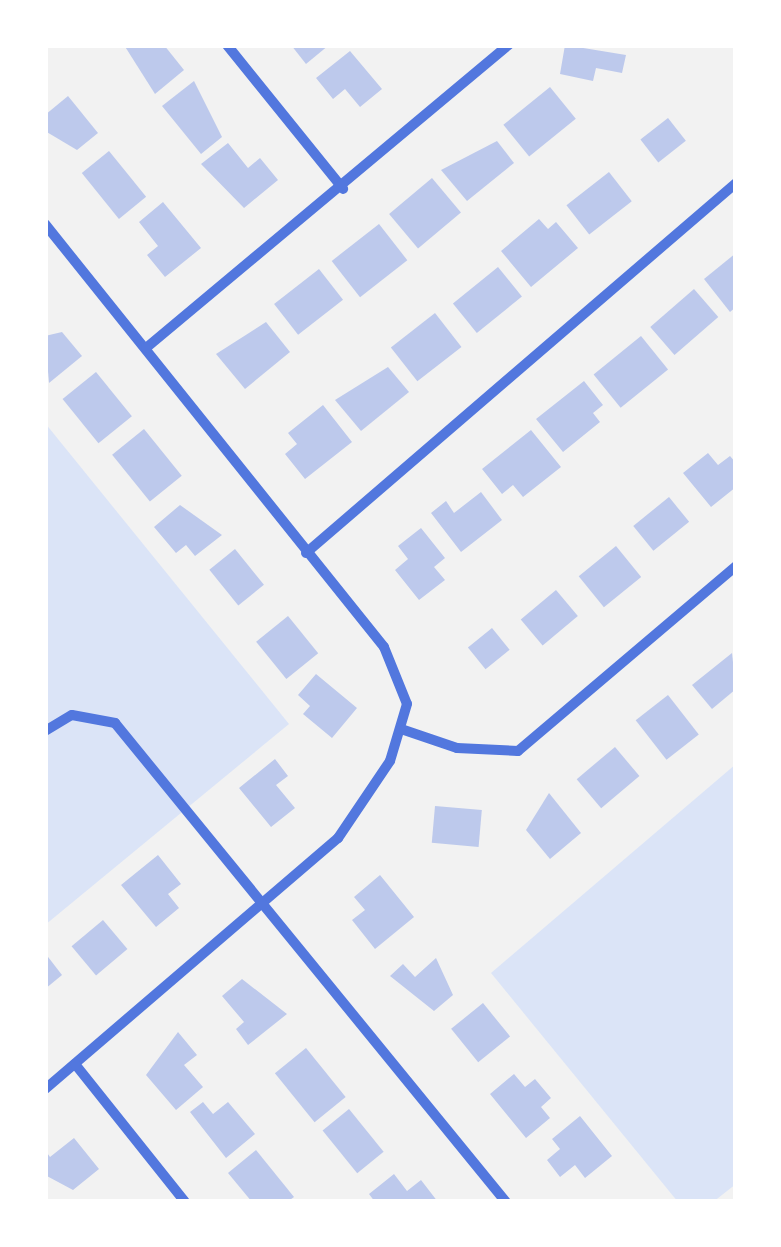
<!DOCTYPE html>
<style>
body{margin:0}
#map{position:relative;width:781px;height:1247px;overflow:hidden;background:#f2f2f2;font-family:Helvetica,sans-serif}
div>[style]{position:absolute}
.green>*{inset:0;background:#dbe4f7}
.building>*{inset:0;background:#bdc9ec;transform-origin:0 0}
.minor>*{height:10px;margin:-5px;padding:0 5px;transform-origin:5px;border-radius:5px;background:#5277de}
span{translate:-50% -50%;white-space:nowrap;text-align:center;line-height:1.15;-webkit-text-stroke:8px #fff;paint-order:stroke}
.frame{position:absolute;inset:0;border:48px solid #fff;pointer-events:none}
</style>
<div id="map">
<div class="green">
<i style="clip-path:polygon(45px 423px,289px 724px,45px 925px)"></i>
<i style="clip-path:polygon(736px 764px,736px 1184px,713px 1202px,678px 1202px,491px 973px)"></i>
</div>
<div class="building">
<i style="clip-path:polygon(124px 45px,164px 45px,184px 70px,155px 94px)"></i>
<i style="clip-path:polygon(291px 45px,329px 45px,306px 64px)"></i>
<i style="clip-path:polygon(565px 45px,626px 55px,622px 73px,596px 68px,593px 81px,560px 74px)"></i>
<i style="clip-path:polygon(350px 51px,382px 89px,360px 107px,345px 89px,333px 99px,316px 78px)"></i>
<i style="clip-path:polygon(194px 81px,222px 137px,201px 154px,162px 106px)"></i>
<i style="left:550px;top:87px;width:41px;height:60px;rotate:51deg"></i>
<i style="clip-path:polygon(68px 96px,98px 133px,77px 150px,45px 131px,45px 115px)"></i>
<i style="left:668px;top:118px;width:29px;height:35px;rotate:52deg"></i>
<i style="clip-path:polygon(497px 141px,514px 163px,467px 201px,441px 170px)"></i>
<i style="clip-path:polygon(228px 143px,248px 168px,260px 158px,278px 180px,244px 208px,201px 164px)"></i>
<i style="left:109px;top:151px;width:59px;height:35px;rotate:51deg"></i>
<i style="left:609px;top:172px;width:37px;height:54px;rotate:52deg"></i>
<i style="left:432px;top:178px;width:45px;height:56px;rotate:50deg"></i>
<i style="clip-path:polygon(163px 202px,201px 248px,165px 277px,147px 255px,158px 246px,139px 222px)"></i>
<i style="clip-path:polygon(539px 219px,548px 229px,556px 222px,578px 248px,531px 287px,501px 251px)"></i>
<i style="left:379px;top:224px;width:46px;height:60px;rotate:52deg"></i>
<i style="clip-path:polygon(736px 253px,736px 307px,730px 312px,704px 279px)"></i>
<i style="left:498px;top:267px;width:38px;height:58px;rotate:51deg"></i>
<i style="left:319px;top:269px;width:39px;height:57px;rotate:52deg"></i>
<i style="left:694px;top:289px;width:37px;height:58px;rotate:49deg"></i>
<i style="left:435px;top:313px;width:43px;height:56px;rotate:52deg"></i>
<i style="clip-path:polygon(266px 322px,290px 352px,245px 389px,216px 354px)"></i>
<i style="clip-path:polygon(62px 332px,82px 356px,49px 383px,45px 336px)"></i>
<i style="left:641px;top:336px;width:43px;height:61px;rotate:51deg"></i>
<i style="clip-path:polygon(388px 367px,409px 392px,361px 431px,335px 400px)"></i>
<i style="left:96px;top:372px;width:57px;height:43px;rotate:51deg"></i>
<i style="clip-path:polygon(584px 381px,603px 405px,593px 413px,600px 422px,563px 452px,536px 419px)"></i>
<i style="clip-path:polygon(323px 405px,352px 442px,305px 479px,285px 454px,297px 444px,288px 433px)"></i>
<i style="left:144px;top:429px;width:60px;height:41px;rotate:51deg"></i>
<i style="clip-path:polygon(531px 430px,561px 467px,523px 497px,513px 485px,502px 494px,482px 469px)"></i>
<i style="clip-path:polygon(708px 453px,718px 465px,730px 456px,736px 463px,736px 487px,711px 507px,683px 473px)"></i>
<i style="clip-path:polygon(481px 492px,502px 520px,461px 552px,431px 513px,446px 501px,454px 513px)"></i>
<i style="left:669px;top:497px;width:32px;height:46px;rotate:51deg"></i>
<i style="clip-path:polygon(180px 505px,222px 535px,195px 556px,186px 545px,176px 553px,154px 527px)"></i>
<i style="clip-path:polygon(421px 528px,445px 558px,434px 567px,445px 580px,419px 600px,395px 570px,408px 559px,398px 546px)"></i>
<i style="left:616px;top:546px;width:40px;height:48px;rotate:51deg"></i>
<i style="left:235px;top:549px;width:46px;height:33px;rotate:51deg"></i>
<i style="left:556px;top:590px;width:34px;height:46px;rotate:50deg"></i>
<i style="left:288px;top:616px;width:48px;height:41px;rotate:51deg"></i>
<i style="left:492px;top:628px;width:28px;height:31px;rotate:51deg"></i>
<i style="clip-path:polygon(732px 653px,736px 689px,712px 709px,692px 685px)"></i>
<i style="clip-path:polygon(316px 674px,357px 708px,332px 738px,303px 714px,310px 706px,298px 695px)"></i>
<i style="left:668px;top:695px;width:50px;height:41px;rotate:52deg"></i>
<i style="left:615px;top:747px;width:38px;height:50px;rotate:50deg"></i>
<i style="clip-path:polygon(275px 759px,288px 776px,276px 785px,295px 808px,271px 827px,239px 788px)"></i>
<i style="clip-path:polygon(549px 793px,581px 833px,550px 859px,526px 830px)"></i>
<i style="left:435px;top:806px;width:47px;height:37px;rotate:5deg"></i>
<i style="clip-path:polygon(158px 855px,181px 884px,168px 894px,179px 908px,156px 927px,121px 885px)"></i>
<i style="clip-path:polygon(380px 875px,414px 917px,375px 949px,352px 920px,365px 910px,354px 897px)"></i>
<i style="left:103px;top:920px;width:38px;height:41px;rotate:50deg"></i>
<i style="clip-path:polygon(45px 953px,62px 975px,45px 989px)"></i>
<i style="clip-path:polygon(436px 958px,453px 995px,434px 1011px,390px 976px,403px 964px,415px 977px)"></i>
<i style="clip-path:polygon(242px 979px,287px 1014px,248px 1045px,236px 1029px,244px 1022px,222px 996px)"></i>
<i style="left:483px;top:1003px;width:43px;height:41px;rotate:51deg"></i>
<i style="clip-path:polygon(178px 1032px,197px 1055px,184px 1065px,203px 1087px,176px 1110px,146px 1075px)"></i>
<i style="left:306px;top:1048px;width:63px;height:40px;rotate:51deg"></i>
<i style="clip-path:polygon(514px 1074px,525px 1087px,535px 1079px,551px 1098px,541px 1107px,550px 1118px,526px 1138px,490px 1094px)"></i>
<i style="clip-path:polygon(203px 1102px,213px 1114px,228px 1102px,255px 1134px,226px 1158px,190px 1112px)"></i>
<i style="left:349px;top:1109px;width:55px;height:34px;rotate:51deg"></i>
<i style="clip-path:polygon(580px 1116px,612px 1156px,585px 1178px,575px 1165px,560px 1177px,547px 1160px,560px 1149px,552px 1139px)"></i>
<i style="clip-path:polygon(74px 1138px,99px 1169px,73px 1190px,45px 1175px,45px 1150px,50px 1157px)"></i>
<i style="clip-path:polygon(256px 1150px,294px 1197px,287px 1202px,252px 1202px,228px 1173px)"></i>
<i style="clip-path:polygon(394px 1174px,407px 1191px,421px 1180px,438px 1202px,375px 1202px,369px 1194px)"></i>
</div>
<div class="minor">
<i style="left:227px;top:45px;width:185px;rotate:51.1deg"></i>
<i style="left:45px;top:224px;width:542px;rotate:51.29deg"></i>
<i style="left:384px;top:647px;width:61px;rotate:68deg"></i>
<i style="left:407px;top:704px;width:59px;rotate:106.6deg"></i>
<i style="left:390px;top:761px;width:93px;rotate:124deg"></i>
<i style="left:338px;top:838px;width:386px;rotate:139.4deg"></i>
<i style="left:146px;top:348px;width:473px;rotate:-39.9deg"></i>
<i style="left:306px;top:553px;width:567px;rotate:-40.71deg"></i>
<i style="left:404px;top:730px;width:56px;rotate:18.8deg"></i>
<i style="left:457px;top:748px;width:61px;rotate:2.8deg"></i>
<i style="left:518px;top:751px;width:286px;rotate:-40.3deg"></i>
<i style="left:45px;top:731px;width:31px;rotate:-31deg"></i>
<i style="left:72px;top:715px;width:44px;rotate:10.5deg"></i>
<i style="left:115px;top:723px;width:618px;rotate:50.78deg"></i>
<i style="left:75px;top:1064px;width:176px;rotate:51.4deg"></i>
</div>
<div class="frame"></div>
</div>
